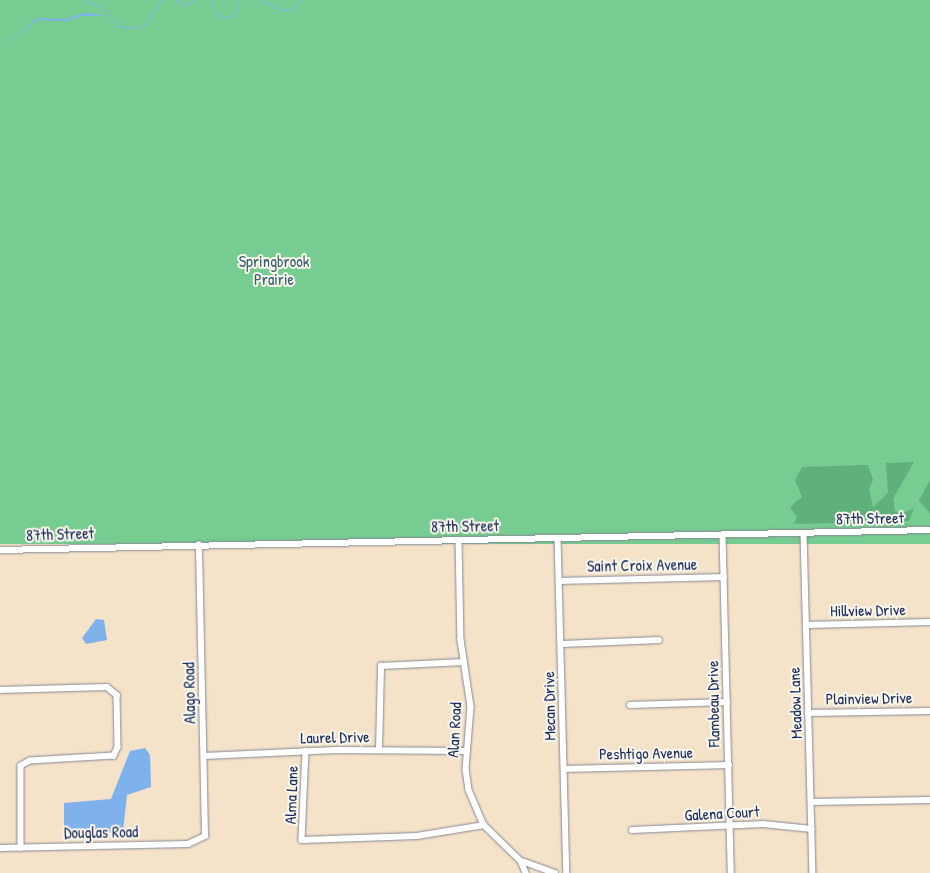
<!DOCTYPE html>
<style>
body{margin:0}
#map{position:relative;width:930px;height:873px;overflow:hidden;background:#f4e2c9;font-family:"Patrick Hand",sans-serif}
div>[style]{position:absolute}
.green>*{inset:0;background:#76cc91;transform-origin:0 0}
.forest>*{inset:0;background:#60b07b}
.water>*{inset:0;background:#7fb2ec}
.stream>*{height:1px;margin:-0.5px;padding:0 0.5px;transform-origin:0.5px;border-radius:0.5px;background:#7fb2ec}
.roads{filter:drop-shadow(0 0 1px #888894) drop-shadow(0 0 1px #888894)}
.minor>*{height:5.5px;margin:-2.75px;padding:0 2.75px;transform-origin:2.75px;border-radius:2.75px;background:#fff}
span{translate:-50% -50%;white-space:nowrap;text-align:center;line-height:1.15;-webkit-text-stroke:4px #fbf7ec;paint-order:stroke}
.park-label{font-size:16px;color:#365e6d}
.street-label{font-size:16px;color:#1b2f5e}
</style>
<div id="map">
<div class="green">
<i style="left:0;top:0;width:930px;height:544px"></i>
</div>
<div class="forest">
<i style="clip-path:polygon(914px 462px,893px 499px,895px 511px,901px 514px,914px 508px,909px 521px,794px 524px,797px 517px,790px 507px,802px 497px,795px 480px,802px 467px,868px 465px,873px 480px,869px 489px,873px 507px,888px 493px,886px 463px)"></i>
<i style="clip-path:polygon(930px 480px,930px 513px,919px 501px)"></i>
</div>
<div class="water">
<i style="clip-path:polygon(84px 13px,108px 16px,82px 16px,66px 21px,38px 20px,0 49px,38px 18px,66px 19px)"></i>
<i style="clip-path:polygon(96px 619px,104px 620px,107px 640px,86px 644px,82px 638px)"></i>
<i style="clip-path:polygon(145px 748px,150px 755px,151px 787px,127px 795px,123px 832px,64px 834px,64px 803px,111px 799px,130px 751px)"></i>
</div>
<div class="stream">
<i style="left:83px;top:0;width:19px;rotate:21deg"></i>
<i style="left:101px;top:7px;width:26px;rotate:47deg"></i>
<i style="left:119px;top:26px;width:17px;rotate:7deg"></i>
<i style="left:136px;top:28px;width:9px;rotate:-21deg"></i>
<i style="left:144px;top:25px;width:31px;rotate:-54deg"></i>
<i style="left:177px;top:0;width:9px;rotate:32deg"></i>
<i style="left:185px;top:5px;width:11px;rotate:-27deg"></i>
<i style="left:210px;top:0;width:14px;rotate:65deg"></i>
<i style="left:216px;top:13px;width:10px;rotate:29deg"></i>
<i style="left:225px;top:18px;width:9px;rotate:-18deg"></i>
<i style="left:234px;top:15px;width:16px;rotate:-72deg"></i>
<i style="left:260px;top:0;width:24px;rotate:24deg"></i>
<i style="left:282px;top:10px;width:10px;rotate:-6deg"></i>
<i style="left:292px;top:9px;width:12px;rotate:-48deg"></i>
</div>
<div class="roads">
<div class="minor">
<i style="left:804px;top:533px;width:340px;rotate:88.5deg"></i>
<i style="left:723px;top:535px;width:338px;rotate:88.6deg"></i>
<i style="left:558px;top:538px;width:335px;rotate:88.5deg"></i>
<i style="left:459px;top:540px;width:100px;rotate:88.9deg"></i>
<i style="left:461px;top:640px;width:68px;rotate:81.5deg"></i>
<i style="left:471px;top:707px;width:62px;rotate:94.6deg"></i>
<i style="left:466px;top:769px;width:21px;rotate:82deg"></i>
<i style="left:469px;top:790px;width:38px;rotate:67deg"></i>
<i style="left:484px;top:825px;width:52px;rotate:44.2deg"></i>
<i style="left:521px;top:861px;width:13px;rotate:67deg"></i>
<i style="left:0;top:550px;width:930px;rotate:-1.23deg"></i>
<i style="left:560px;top:581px;width:164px;rotate:-1.4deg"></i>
<i style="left:807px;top:625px;width:123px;rotate:-1.4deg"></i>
<i style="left:562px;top:644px;width:97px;rotate:-2.4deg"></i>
<i style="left:0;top:690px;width:107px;rotate:-1.6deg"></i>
<i style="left:107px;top:687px;width:13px;rotate:39deg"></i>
<i style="left:117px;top:695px;width:52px;rotate:88.9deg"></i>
<i style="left:118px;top:747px;width:10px;rotate:114deg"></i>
<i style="left:114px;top:756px;width:84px;rotate:176.6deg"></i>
<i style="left:30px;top:761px;width:10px;rotate:151deg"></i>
<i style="left:21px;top:766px;width:82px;rotate:90deg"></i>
<i style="left:630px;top:705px;width:97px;rotate:-1.8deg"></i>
<i style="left:808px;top:713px;width:122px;rotate:-0.9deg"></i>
<i style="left:379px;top:750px;width:84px;rotate:-88.6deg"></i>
<i style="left:381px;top:666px;width:83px;rotate:-2.8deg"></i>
<i style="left:306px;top:751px;width:89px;rotate:92.6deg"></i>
<i style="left:302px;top:840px;width:115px;rotate:-2deg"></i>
<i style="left:417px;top:836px;width:68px;rotate:-9.3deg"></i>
<i style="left:204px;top:756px;width:132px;rotate:-2.6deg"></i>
<i style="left:336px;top:750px;width:131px;rotate:0.4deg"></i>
<i style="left:565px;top:769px;width:164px;rotate:-1.4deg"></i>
<i style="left:811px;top:802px;width:119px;rotate:-1deg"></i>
<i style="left:632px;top:830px;width:131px;rotate:-2.6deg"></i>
<i style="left:763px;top:824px;width:49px;rotate:5.8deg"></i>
<i style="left:0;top:848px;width:188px;rotate:-1.2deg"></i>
<i style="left:188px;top:844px;width:19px;rotate:-25deg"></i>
<i style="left:205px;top:836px;width:291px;rotate:-91.2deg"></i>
<i style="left:522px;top:861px;width:35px;rotate:20deg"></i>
</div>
</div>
<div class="park-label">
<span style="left:274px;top:270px">Springbrook<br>Prairie</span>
</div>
<div class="street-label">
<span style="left:870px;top:518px;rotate:-1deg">87th Street</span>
<span style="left:465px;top:526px;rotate:-1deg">87th Street</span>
<span style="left:60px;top:534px;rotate:-2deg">87th Street</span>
<span style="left:642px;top:565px;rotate:-1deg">Saint Croix Avenue</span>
<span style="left:868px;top:610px;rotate:-1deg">Hillview Drive</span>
<span style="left:189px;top:693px;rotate:-91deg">Alago Road</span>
<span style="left:869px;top:698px;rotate:-1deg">Plainview Drive</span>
<span style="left:795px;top:703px;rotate:-92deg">Meadow Lane</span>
<span style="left:713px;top:704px;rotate:-91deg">Flambeau Drive</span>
<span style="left:549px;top:706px;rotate:-91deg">Mecan Drive</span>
<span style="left:454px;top:730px;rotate:-87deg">Alan Road</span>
<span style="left:335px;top:737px;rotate:-1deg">Laurel Drive</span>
<span style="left:646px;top:753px;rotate:-1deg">Peshtigo Avenue</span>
<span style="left:291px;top:795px;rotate:-88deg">Alma Lane</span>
<span style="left:722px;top:813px;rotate:-3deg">Galena Court</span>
<span style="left:101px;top:832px;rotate:-1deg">Douglas Road</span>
</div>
</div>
